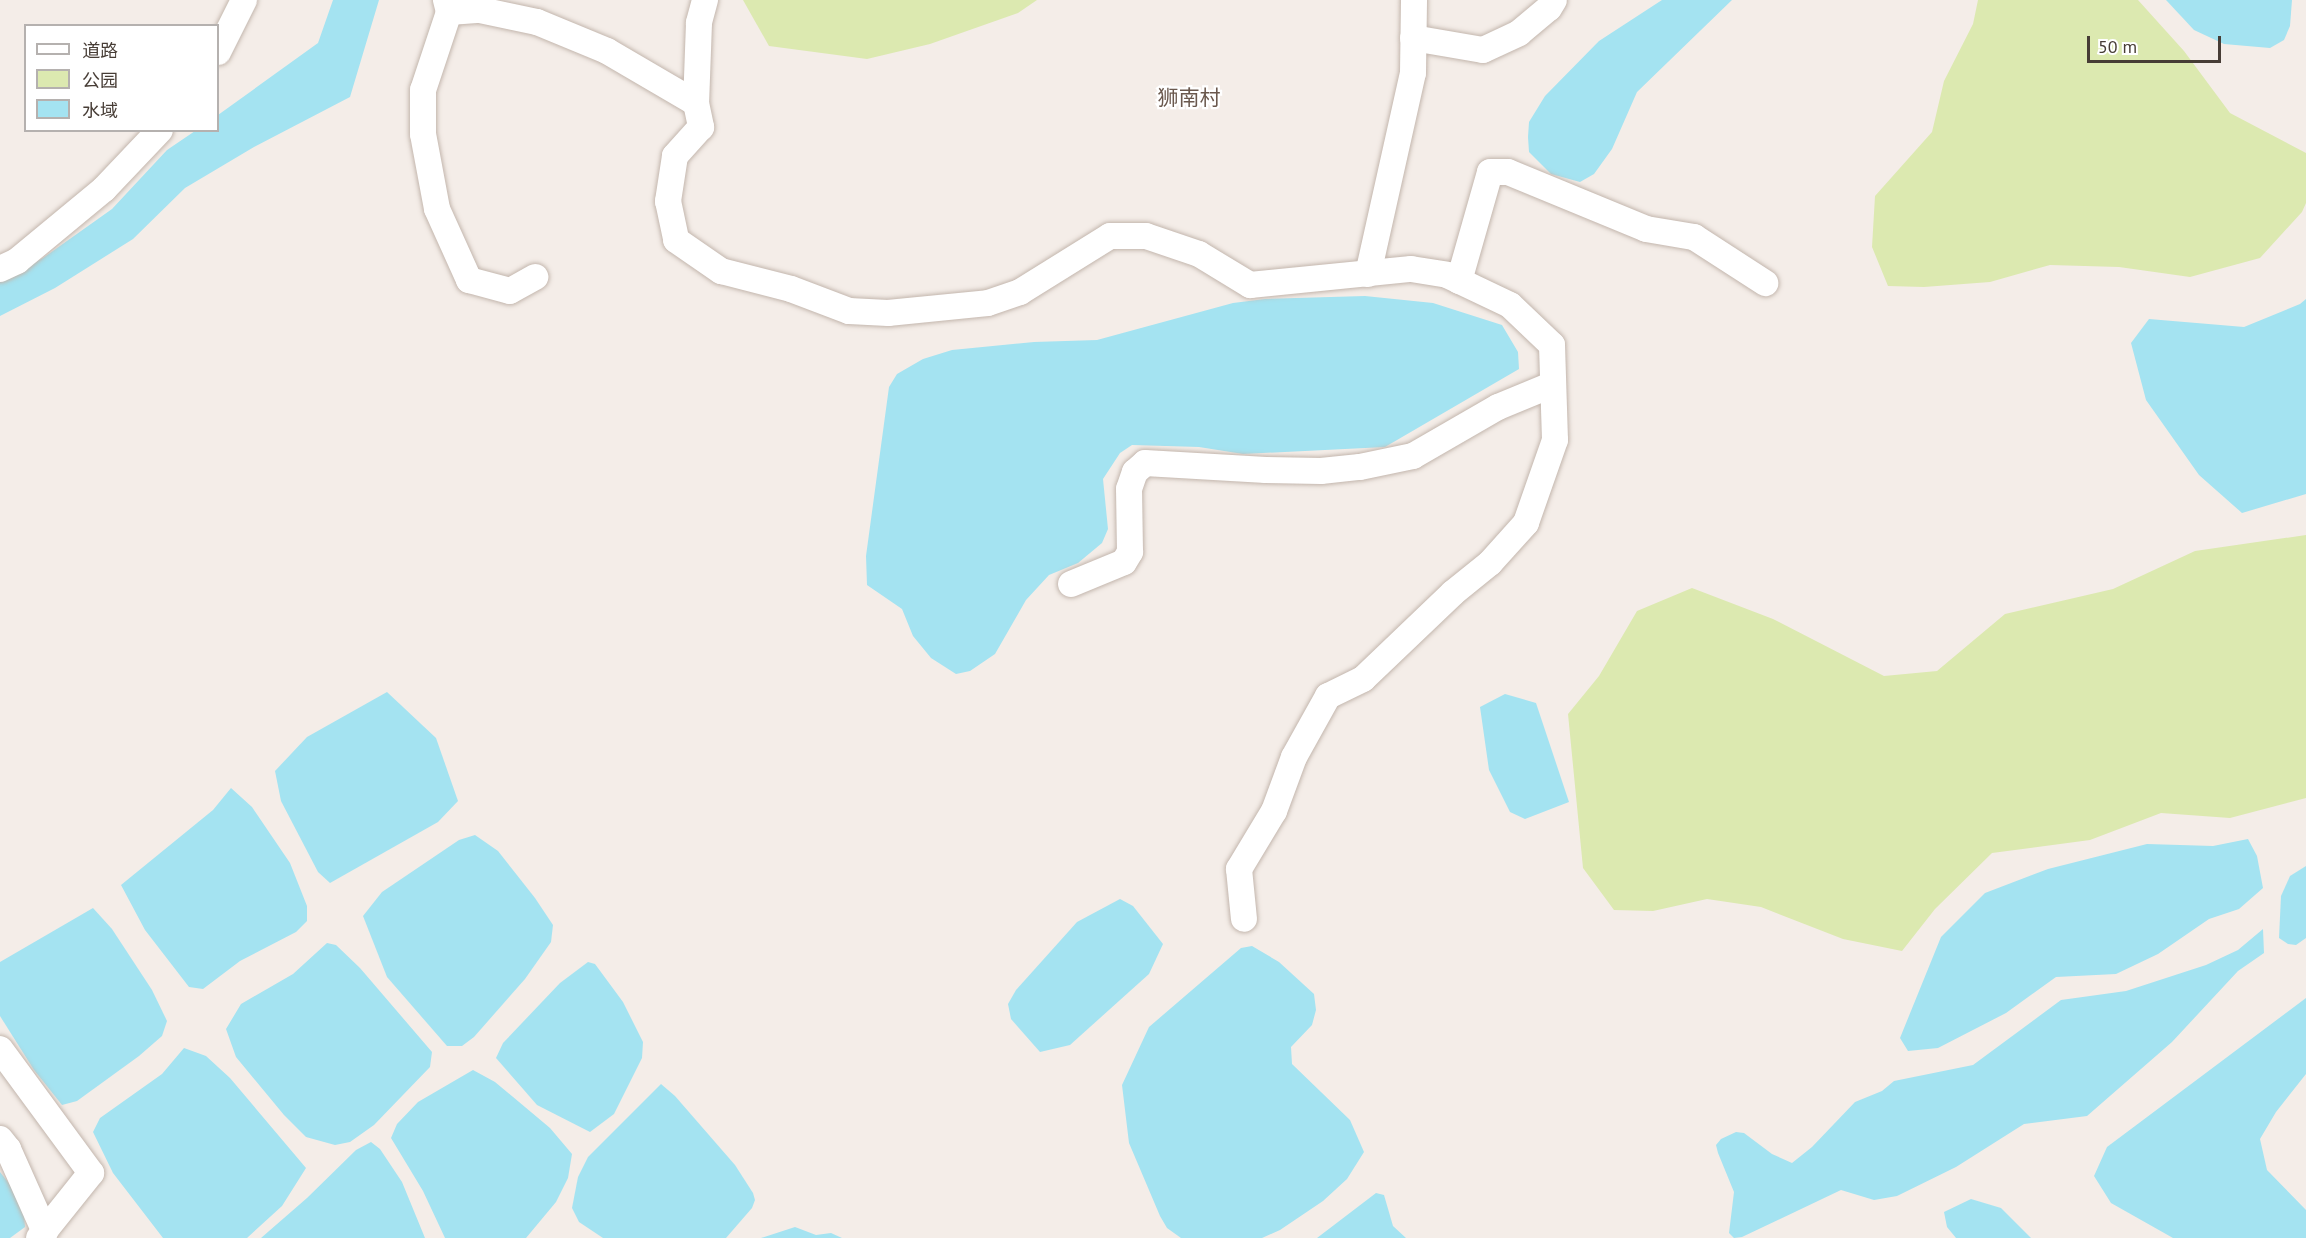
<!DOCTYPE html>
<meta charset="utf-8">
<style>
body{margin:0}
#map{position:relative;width:2306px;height:1238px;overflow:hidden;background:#f4ede8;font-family:"PT Sans","Noto Sans SC",sans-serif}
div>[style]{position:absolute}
.green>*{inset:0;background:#dce9b0}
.water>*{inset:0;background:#a4e3f1}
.roads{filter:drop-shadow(0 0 2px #c3b6ad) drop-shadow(0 0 2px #c3b6ad)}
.minor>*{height:26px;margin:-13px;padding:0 13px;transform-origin:13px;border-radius:13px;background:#fff}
span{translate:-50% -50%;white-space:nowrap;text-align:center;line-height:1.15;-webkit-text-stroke:4.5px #fff;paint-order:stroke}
.quarter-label{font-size:21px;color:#6a584d}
.legend{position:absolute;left:24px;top:24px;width:195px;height:108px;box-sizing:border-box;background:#fff;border:2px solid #b5b1af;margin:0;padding:8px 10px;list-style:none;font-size:18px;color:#473d36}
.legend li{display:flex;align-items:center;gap:12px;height:30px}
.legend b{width:30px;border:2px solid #b5b1af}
.scale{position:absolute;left:2087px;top:36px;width:134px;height:27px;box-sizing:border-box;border:3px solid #473d36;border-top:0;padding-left:8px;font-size:18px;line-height:21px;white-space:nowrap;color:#473d36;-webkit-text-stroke:4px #fff;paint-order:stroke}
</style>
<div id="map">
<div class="green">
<i style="clip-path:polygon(743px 0,1037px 0,1018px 13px,930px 44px,867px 59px,769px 46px)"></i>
<i style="clip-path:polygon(1978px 0,2138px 0,2184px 51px,2230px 113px,2306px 153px,2306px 203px,2302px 212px,2260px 258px,2190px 277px,2119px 267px,2050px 265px,1990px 282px,1924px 287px,1888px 286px,1872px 247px,1875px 196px,1932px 132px,1944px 81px,1973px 24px)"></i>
<i style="clip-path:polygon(2306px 535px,2306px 798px,2230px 818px,2161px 813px,2090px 840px,1992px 853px,1935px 909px,1902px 951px,1843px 939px,1761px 907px,1707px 899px,1653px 911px,1614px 910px,1583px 868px,1568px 714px,1599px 676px,1637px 611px,1692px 588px,1773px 619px,1884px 676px,1937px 671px,2005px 614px,2113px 589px,2195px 551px)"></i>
</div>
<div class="water">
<i style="clip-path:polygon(333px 0,379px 0,350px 97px,254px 147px,185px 188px,133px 239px,55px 288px,0 316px,0 282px,43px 258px,112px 209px,167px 150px,195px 131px,218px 130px,218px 115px,318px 43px)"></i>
<i style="clip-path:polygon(1662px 0,1732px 0,1637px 92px,1612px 149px,1594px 174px,1580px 182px,1551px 174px,1529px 152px,1528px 137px,1529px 122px,1545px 96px,1599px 41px)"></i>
<i style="clip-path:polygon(2166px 0,2292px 0,2290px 26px,2284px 40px,2270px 48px,2224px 44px,2194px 30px)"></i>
<i style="clip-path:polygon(1365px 296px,1433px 303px,1502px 325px,1518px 352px,1519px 369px,1385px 447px,1243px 454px,1199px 447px,1132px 445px,1120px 453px,1103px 479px,1108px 529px,1102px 543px,1078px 563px,1049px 575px,1026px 600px,995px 654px,970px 671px,956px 674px,931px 658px,913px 636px,902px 609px,867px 585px,866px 556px,889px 387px,897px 374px,923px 359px,952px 350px,1034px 342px,1097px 340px,1233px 303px,1265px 299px)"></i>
<i style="clip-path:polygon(2306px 299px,2306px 494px,2242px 513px,2199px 475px,2146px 400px,2131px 343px,2149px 319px,2244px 327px,2300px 304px)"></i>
<i style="clip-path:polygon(387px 692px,436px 738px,458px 801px,438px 822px,330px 883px,318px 872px,281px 801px,275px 771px,307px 737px)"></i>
<i style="clip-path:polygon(1505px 694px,1536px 703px,1569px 802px,1525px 819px,1510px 812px,1489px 770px,1480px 707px)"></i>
<i style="clip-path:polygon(231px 788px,252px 807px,290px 863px,307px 906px,307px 921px,296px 932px,240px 961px,203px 989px,189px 987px,145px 930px,121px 885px,213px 810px)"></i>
<i style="clip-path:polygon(475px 835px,498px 851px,535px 898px,553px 925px,551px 942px,525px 979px,474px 1037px,462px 1046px,447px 1046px,387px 977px,363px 916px,382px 892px,459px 840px)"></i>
<i style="clip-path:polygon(2248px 839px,2257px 856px,2263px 888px,2239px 909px,2209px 919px,2158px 954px,2116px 974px,2056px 977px,2006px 1013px,1938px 1048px,1908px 1051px,1900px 1038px,1941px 937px,1985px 893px,2048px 869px,2147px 844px,2213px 846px)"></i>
<i style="clip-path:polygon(2306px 866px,2306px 938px,2296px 945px,2288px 944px,2279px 938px,2281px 896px,2290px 876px)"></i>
<i style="clip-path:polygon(1120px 899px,1133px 906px,1163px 944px,1149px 974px,1070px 1045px,1040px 1052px,1011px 1019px,1008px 1004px,1016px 990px,1077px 922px)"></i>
<i style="clip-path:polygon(93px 908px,112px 929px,152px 990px,167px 1021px,162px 1036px,139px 1056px,77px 1101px,62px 1105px,34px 1070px,0 1016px,0 962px)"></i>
<i style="clip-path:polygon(2263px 929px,2264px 953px,2238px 971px,2172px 1042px,2087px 1116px,2024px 1124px,1956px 1167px,1897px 1196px,1874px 1200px,1841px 1190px,1742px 1237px,1734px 1238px,1729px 1233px,1734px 1192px,1718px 1153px,1716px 1145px,1721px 1139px,1736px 1132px,1744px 1133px,1772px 1154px,1792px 1163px,1812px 1147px,1855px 1102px,1882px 1091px,1894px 1081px,1973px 1065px,2061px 1000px,2126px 991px,2206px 965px,2238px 950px)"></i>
<i style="clip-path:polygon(327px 943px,336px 945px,360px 968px,432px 1052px,430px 1067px,374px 1125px,350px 1142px,335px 1145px,306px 1137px,284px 1115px,236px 1057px,226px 1029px,241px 1004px,293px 974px)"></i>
<i style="clip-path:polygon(1252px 946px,1279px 962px,1314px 994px,1316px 1010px,1312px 1025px,1291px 1047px,1292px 1064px,1350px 1120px,1364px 1152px,1347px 1179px,1323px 1201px,1280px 1230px,1262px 1238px,1181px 1238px,1167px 1228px,1160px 1216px,1129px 1143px,1122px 1085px,1149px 1027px,1241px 948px)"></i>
<i style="clip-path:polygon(588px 962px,595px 964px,623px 1002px,643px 1042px,642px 1058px,614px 1114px,590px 1132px,537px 1105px,496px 1058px,503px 1043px,560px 983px)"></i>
<i style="clip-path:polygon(2306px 998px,2306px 1074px,2276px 1112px,2260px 1139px,2267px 1170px,2306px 1210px,2306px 1238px,2173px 1238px,2111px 1203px,2094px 1176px,2107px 1147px)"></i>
<i style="clip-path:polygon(184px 1048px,206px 1056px,230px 1078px,306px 1168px,282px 1206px,247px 1238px,163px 1238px,113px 1173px,93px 1132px,100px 1118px,162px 1074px)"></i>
<i style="clip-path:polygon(473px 1070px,495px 1082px,550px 1128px,572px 1154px,568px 1178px,556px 1202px,526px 1238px,445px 1238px,423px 1191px,391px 1138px,397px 1124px,418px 1102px)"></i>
<i style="clip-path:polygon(661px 1084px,675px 1096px,735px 1165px,753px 1193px,755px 1200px,752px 1208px,726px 1238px,603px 1238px,579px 1222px,572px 1208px,578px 1177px,588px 1157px)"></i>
<i style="clip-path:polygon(371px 1142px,380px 1149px,402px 1182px,425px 1238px,261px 1238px,307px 1198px,356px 1150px)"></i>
<i style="clip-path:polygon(0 1172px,23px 1201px,25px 1227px,10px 1238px,0 1238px)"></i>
<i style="clip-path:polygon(1376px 1193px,1384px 1195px,1393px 1226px,1406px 1238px,1317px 1238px)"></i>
<i style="clip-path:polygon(1971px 1199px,2001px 1208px,2031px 1238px,1956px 1238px,1947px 1227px,1944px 1212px)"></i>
<i style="clip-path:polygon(795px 1227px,816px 1235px,831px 1233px,842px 1238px,761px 1238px)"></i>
</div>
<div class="roads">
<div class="minor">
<i style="left:446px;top:0;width:12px;rotate:76deg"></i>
<i style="left:449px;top:12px;width:82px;rotate:108.4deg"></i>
<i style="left:423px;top:90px;width:44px;rotate:90deg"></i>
<i style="left:423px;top:134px;width:76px;rotate:79.4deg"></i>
<i style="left:437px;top:209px;width:78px;rotate:65.7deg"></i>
<i style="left:469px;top:280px;width:42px;rotate:15deg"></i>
<i style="left:510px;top:291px;width:29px;rotate:-29deg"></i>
<i style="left:705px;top:0;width:24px;rotate:105deg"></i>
<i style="left:699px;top:23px;width:80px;rotate:92.1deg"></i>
<i style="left:696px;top:103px;width:25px;rotate:78deg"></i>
<i style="left:701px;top:127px;width:39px;rotate:132deg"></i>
<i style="left:675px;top:156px;width:46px;rotate:98.8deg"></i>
<i style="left:668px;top:201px;width:40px;rotate:78deg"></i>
<i style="left:676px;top:240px;width:55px;rotate:34.6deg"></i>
<i style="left:721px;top:271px;width:72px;rotate:14.4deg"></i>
<i style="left:791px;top:289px;width:62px;rotate:20.8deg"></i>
<i style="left:849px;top:311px;width:39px;rotate:3deg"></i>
<i style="left:888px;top:313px;width:100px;rotate:-5.7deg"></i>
<i style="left:988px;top:303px;width:34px;rotate:-19deg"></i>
<i style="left:1020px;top:292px;width:106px;rotate:-31.9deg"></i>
<i style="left:1110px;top:236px;width:36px"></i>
<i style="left:1146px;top:236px;width:56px;rotate:18.8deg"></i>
<i style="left:1199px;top:254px;width:60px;rotate:31.3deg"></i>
<i style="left:1250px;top:285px;width:162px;rotate:-5.7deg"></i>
<i style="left:1411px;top:269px;width:36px;rotate:9deg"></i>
<i style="left:1447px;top:275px;width:70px;rotate:25.5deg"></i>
<i style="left:1510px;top:305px;width:58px;rotate:43.6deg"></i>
<i style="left:1552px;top:345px;width:95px;rotate:88.2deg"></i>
<i style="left:1555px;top:440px;width:88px;rotate:109.3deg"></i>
<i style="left:1526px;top:523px;width:54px;rotate:132deg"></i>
<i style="left:1490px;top:563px;width:48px;rotate:141deg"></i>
<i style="left:1453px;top:593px;width:124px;rotate:136.3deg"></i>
<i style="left:1363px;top:679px;width:39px;rotate:154deg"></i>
<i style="left:1328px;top:696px;width:70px;rotate:119.1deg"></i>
<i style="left:1294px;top:757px;width:58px;rotate:110.3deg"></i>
<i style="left:1274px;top:811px;width:68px;rotate:121.1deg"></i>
<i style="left:1239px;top:869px;width:50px;rotate:84.3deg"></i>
<i style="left:449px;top:12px;width:31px;rotate:-4deg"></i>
<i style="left:480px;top:10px;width:58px;rotate:11.9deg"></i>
<i style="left:537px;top:22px;width:76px;rotate:22.5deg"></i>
<i style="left:607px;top:51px;width:103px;rotate:30.3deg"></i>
<i style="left:1413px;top:38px;width:71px;rotate:9.7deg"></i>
<i style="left:1483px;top:50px;width:40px;rotate:-25deg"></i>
<i style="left:1519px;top:33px;width:39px;rotate:-40deg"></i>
<i style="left:1549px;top:8px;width:9px;rotate:-58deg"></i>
<i style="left:218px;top:52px;width:58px;rotate:-63.4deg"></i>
<i style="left:0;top:269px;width:19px;rotate:-25deg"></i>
<i style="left:17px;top:261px;width:113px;rotate:-39.6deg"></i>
<i style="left:104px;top:189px;width:81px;rotate:-46.5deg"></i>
<i style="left:1368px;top:274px;width:206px;rotate:-77.4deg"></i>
<i style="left:1413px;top:73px;width:73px;rotate:-89.2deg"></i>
<i style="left:1459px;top:281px;width:113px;rotate:-74.1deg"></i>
<i style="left:1490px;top:172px;width:18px"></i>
<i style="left:1508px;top:172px;width:149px;rotate:22.4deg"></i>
<i style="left:1646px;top:229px;width:49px;rotate:9.5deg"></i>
<i style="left:1694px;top:237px;width:85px;rotate:32.9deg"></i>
<i style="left:1071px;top:584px;width:57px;rotate:-22.5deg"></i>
<i style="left:1124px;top:562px;width:12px;rotate:-59deg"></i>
<i style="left:1130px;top:552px;width:63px;rotate:-90.9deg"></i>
<i style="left:1129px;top:489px;width:18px;rotate:-71deg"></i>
<i style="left:1135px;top:472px;width:13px;rotate:-42deg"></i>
<i style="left:1145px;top:463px;width:121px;rotate:3.3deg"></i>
<i style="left:1266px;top:470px;width:55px;rotate:1deg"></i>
<i style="left:1321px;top:471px;width:39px;rotate:-6deg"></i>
<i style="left:1360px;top:467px;width:54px;rotate:-11.7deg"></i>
<i style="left:1413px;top:456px;width:98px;rotate:-30deg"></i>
<i style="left:1498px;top:407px;width:57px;rotate:-22.5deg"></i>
<i style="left:0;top:1049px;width:154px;rotate:53.7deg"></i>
<i style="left:91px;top:1173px;width:83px;rotate:128.7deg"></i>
<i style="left:0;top:1139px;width:13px;rotate:51deg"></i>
<i style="left:8px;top:1149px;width:91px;rotate:66deg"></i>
</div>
</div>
<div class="quarter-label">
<span style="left:1189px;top:98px">狮南村</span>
</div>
<ul class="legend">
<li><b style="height:8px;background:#fff"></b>道路</li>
<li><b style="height:16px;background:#dce9b0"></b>公园</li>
<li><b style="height:16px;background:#a4e3f1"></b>水域</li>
</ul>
<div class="scale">50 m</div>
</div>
